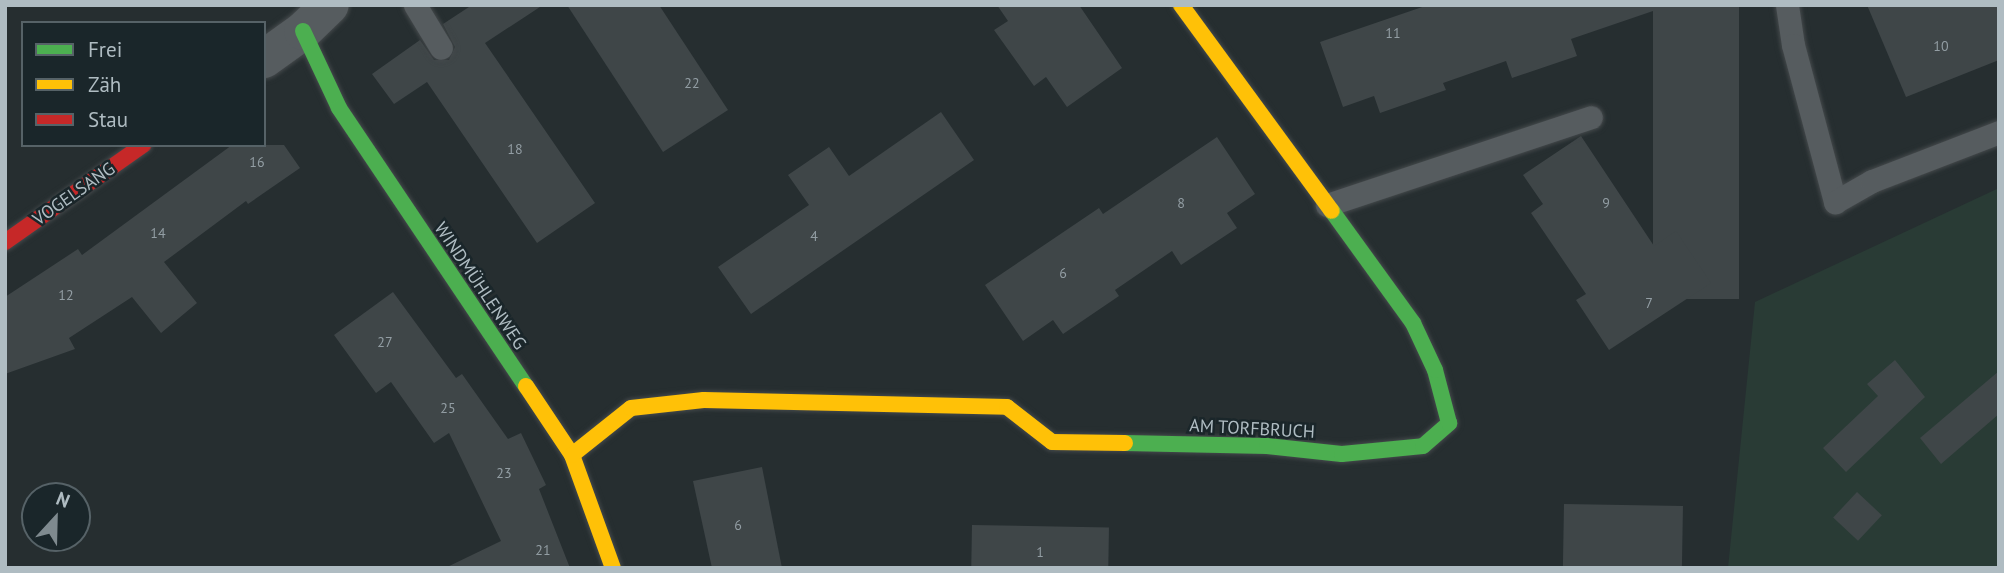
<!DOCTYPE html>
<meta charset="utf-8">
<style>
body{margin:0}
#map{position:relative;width:2004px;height:573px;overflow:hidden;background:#262e30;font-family:"PT Sans",sans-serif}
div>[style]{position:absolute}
.green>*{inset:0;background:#293b35}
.building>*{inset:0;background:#3f4648;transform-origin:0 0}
.roads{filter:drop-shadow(0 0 2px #44494b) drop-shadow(0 0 2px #44494b)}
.lane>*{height:23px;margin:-11.5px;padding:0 11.5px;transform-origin:11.5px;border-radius:11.5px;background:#565c5f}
.street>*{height:38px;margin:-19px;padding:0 19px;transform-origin:19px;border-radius:19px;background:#565c5f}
.fast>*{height:16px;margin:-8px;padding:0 8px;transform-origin:8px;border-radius:8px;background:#4caf50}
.slow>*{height:16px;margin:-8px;padding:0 8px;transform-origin:8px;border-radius:8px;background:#ffc107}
.jam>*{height:16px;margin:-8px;padding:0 8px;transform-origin:8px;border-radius:8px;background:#c62828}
span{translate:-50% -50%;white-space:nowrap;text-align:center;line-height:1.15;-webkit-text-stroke:5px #1a262a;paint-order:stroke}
.number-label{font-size:14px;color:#939ea4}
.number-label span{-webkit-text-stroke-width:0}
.street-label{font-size:18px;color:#afbcc2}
.frame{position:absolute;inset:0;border:7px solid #afbcc2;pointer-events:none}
.legend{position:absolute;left:21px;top:21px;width:245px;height:126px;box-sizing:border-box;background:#1a262a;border:2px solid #566267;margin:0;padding:9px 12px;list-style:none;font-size:21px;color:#afbcc2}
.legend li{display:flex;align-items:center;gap:14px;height:35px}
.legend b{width:35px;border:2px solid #566267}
.north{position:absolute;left:21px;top:482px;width:70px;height:70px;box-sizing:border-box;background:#1a262a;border:2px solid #566267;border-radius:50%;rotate:22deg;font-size:19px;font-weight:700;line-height:28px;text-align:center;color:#afbcc2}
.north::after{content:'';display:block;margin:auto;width:24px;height:32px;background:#7f8a8f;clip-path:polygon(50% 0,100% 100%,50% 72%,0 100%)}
</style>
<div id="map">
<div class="green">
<i style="clip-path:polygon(1999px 188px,1999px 568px,1728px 568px,1755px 302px)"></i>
</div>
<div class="building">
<i style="clip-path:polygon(472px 5px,543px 5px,485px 43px,595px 203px,537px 243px,427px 82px,394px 104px,372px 74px,420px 40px,434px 60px,449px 60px,455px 47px,443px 24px)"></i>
<i style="clip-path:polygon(567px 5px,659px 5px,728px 110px,663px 152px)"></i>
<i style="clip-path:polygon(997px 5px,1079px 5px,1122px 68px,1067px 107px,1046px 77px,1034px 86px,994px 30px,1008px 21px)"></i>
<i style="clip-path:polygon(1428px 5px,1653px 5px,1653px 11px,1571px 39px,1577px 56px,1512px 78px,1506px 61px,1443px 83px,1446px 90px,1380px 113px,1374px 96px,1343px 107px,1320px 42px)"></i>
<i style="left:1653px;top:5px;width:86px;height:294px"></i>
<i style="clip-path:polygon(1867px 5px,1999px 5px,1999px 60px,1906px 97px)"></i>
<i style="clip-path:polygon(941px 112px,974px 160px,751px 314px,718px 267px,809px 205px,788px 175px,829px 147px,849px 176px)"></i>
<i style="clip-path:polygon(1581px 136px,1654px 246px,1676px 231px,1711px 283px,1609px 350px,1576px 300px,1586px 294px,1531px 213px,1543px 204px,1523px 175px)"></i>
<i style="clip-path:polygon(1217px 137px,1255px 194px,1227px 213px,1237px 228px,1181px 265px,1172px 251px,1115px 290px,1119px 296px,1063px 334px,1053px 320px,1023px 341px,985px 285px,1099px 208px,1103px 214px)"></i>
<i style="clip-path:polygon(232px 145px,284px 145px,300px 168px,248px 204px,246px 201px,164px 262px,197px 303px,161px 333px,132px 297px,69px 338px,75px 349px,5px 374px,5px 297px,78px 249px,82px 255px)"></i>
<i style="clip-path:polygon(393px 292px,456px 378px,462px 374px,508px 439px,521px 433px,546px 485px,539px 489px,570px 568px,445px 568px,501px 541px,449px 433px,434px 443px,391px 382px,376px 393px,334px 335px)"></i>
<i style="clip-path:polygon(1895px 360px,1925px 397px,1846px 472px,1823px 448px,1878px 396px,1867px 384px)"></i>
<i style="clip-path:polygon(1999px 371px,1999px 414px,1941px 464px,1920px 438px)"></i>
<i style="clip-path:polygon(762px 467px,782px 568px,712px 568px,693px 481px)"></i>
<i style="left:1857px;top:492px;width:34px;height:35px;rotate:43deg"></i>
<i style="left:1564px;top:504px;width:119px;height:64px;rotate:1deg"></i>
<i style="left:972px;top:525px;width:137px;height:43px;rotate:1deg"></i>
</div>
<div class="roads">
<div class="lane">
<i style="left:415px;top:5px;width:50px;rotate:58.8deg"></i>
<i style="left:1787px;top:5px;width:40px;rotate:81.5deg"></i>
<i style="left:1793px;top:45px;width:163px;rotate:75deg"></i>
<i style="left:1835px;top:202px;width:43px;rotate:-29.6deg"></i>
<i style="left:1872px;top:181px;width:136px;rotate:-21.1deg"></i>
<i style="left:1327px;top:205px;width:278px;rotate:-18.4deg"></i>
</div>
<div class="street">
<i style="left:264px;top:59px;width:48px;rotate:-35.7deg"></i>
<i style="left:303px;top:31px;width:37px;rotate:-44deg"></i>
</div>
<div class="fast">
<i style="left:303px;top:31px;width:85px;rotate:64.9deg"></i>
<i style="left:339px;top:108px;width:335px;rotate:56.1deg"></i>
<i style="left:1125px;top:443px;width:142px;rotate:1.2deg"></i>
<i style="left:1267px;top:446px;width:75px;rotate:6.1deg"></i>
<i style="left:1342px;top:454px;width:81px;rotate:-5.6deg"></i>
<i style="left:1423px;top:446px;width:35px;rotate:-41deg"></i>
<i style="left:1449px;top:423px;width:55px;rotate:-104.8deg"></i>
<i style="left:1435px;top:370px;width:52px;rotate:-115.1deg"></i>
<i style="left:1413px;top:323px;width:138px;rotate:-125.9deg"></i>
</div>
<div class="slow">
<i style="left:1181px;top:5px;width:255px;rotate:53.8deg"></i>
<i style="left:526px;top:386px;width:83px;rotate:56.3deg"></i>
<i style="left:572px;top:455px;width:120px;rotate:70.1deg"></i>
<i style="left:572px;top:455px;width:75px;rotate:-38.5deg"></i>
<i style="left:631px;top:408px;width:73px;rotate:-6.3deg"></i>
<i style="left:704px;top:400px;width:303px;rotate:1.3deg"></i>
<i style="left:1007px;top:407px;width:57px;rotate:37.9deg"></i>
<i style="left:1052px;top:442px;width:73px;rotate:0.8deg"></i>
</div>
<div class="jam">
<i style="left:5px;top:242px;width:169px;rotate:-35.1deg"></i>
</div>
</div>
<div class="number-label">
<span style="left:1393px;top:33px">11</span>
<span style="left:1941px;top:46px">10</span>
<span style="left:692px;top:83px">22</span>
<span style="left:515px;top:149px">18</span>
<span style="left:257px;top:162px">16</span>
<span style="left:1181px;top:203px">8</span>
<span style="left:1606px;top:203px">9</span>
<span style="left:158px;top:233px">14</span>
<span style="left:814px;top:236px">4</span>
<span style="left:1063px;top:273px">6</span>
<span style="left:66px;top:295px">12</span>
<span style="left:1649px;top:303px">7</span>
<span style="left:385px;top:342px">27</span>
<span style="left:448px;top:408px">25</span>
<span style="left:504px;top:473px">23</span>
<span style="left:738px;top:525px">6</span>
<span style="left:543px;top:550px">21</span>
<span style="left:1040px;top:552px">1</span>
</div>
<div class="street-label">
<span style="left:74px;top:194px;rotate:-35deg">VOGELSANG</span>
<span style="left:480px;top:286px;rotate:56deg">WINDMÜHLENWEG</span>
<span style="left:1252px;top:429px;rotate:3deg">AM TORFBRUCH</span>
</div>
<div class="frame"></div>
<ul class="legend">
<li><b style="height:9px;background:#4caf50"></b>Frei</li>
<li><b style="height:9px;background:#ffc107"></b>Zäh</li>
<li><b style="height:9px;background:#c62828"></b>Stau</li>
</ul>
<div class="north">N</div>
</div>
